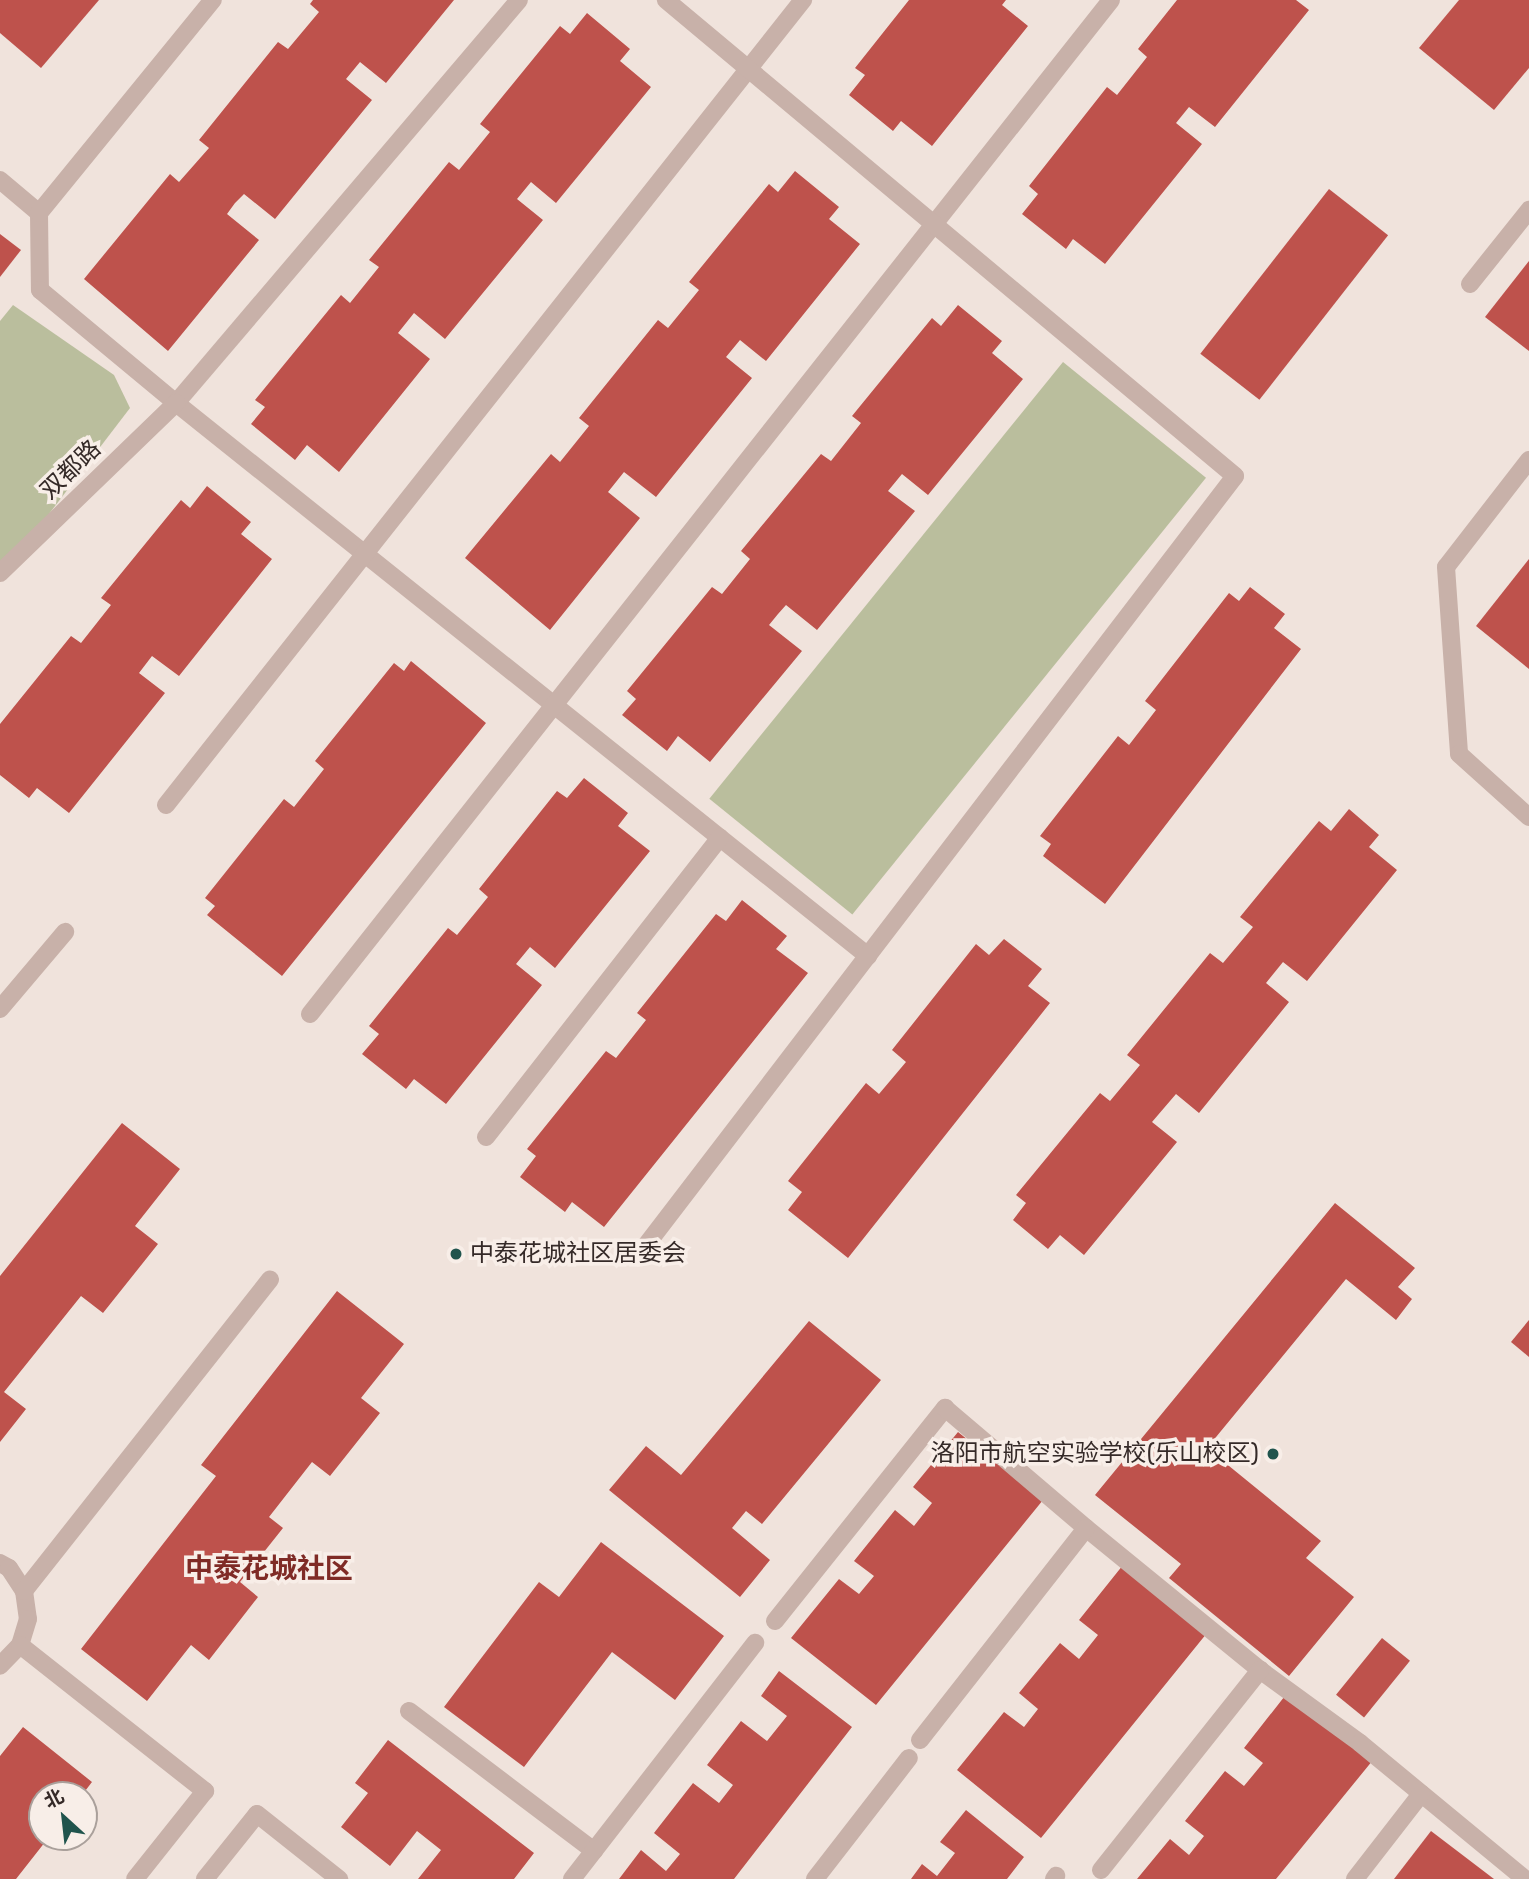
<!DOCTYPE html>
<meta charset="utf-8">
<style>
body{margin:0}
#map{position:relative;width:1529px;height:1879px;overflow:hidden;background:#f0e3dc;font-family:Rubik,"Noto Sans SC",sans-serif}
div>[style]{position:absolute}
.green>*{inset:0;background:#babe9d;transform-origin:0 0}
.building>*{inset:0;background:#be524c;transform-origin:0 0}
.lane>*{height:18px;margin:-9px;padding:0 9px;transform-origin:9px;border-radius:9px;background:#c8b1a9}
.street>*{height:18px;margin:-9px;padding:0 9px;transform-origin:9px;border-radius:9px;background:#c8b1a9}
.dots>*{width:19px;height:19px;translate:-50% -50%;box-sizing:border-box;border:4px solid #f8eee8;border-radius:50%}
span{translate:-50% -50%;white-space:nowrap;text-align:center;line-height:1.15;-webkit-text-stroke:7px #f8eee8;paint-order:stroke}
.street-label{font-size:24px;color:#352a28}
.poi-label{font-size:24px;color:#352a28}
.left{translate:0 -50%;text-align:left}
.right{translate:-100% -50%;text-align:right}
.quarter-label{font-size:28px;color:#7f2b26;font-weight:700}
.north{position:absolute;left:28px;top:1781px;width:70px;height:70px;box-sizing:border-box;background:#f8eee8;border:2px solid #aaa09b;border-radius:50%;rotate:333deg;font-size:19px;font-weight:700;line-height:28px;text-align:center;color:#352a28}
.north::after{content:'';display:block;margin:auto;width:24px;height:32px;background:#20544d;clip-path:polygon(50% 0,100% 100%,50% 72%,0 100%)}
</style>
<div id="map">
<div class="green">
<i style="clip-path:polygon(13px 305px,114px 375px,130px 408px,0 578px,0 321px)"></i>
<i style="left:1063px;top:362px;width:184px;height:562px;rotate:39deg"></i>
</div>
<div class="building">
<i style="clip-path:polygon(0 0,99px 0,41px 68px,0 33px)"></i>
<i style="clip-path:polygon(313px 0,454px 0,386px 83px,360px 62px,346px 79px,372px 100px,275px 219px,244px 194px,235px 203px,227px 214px,259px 240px,168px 351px,84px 279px,170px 174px,179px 182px,209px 148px,199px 140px,278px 42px,288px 49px,319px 12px,310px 4px)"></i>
<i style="clip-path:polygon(909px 0,1006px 0,1002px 5px,1028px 26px,932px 146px,901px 121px,893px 131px,849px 95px,865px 75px,855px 68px)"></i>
<i style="clip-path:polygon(1177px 0,1296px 0,1309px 10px,1215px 127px,1189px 107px,1176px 123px,1202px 144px,1105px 264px,1073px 239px,1066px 249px,1022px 214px,1038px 194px,1029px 186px,1107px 87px,1117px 95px,1147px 57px,1138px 49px)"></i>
<i style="clip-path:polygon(1459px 0,1529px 0,1529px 68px,1494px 110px,1419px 48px)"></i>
<i style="clip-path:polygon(587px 13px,630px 49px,620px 61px,651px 87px,556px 203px,531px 182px,517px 199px,543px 220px,445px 339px,414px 313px,398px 333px,430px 359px,339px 472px,307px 445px,295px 460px,251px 424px,265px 407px,255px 400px,341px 295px,350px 303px,379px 267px,369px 260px,449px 162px,459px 170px,490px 132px,480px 124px,560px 26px,570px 34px)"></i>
<i style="clip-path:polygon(795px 171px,839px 207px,829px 219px,860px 244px,766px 361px,740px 340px,726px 357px,752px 378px,656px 497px,624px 472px,608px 492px,640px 518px,550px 630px,465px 558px,551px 454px,560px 462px,589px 426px,579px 418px,658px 320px,668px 328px,699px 290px,689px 282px,769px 184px,778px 192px)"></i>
<i style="left:1329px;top:189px;width:75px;height:209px;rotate:38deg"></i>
<i style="clip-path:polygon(0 234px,21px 250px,0 277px)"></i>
<i style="clip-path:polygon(1529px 261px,1529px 351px,1485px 317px)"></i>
<i style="clip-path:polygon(958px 305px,1002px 341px,992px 353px,1023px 379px,928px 495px,902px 474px,888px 491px,915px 511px,817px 630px,786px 605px,778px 614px,769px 625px,802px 651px,710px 762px,678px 736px,667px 751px,622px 715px,636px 699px,627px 691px,712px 587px,722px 594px,750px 559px,741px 551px,821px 454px,831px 461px,861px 423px,852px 416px,932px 318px,941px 326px)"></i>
<i style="clip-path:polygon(207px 486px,251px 522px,241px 534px,272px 559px,179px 676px,152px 656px,139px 673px,165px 693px,69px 813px,37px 788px,29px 798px,0 775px,0 724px,71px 636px,81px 643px,111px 605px,101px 598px,181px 500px,190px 508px)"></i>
<i style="clip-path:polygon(1529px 559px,1529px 669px,1476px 626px)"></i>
<i style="clip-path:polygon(1250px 587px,1285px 614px,1274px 628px,1301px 649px,1105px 904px,1043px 856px,1051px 844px,1040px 836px,1118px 736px,1129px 745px,1156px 710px,1145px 701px,1229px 593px,1239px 601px)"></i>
<i style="clip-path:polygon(411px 661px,486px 723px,282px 976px,207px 915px,215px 906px,205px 898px,284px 799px,294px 807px,324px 769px,315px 761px,394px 663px,404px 671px)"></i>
<i style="clip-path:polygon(584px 778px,628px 813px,618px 826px,650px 851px,555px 968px,530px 947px,516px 964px,542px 985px,446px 1104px,414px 1079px,406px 1089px,362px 1054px,379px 1034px,369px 1026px,448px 928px,457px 935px,488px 897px,479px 889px,557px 791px,567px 798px)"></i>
<i style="clip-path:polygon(1349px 809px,1379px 835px,1369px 847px,1397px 870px,1307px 981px,1283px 962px,1266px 983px,1289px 1002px,1199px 1113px,1176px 1094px,1152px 1122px,1177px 1142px,1084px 1255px,1060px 1235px,1048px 1249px,1013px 1220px,1026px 1203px,1016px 1195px,1100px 1093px,1110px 1101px,1140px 1065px,1127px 1055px,1210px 953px,1223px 963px,1253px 927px,1240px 917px,1319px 821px,1331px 831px)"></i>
<i style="clip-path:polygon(742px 900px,787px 936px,776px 949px,808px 973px,604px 1227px,572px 1202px,565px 1212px,520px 1177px,536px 1156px,527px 1149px,606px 1051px,616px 1058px,646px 1020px,637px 1013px,716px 914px,726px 921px)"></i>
<i style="clip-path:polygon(1004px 939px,1042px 969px,1028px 986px,1050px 1003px,848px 1258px,788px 1210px,802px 1192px,788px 1181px,866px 1083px,879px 1094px,906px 1062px,892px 1050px,976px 944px,989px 955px)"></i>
<i style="clip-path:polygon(122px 1123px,180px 1169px,135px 1226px,158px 1244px,103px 1313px,81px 1296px,4px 1392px,26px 1409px,0 1442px,0 1276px)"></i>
<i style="clip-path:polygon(1335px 1203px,1415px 1268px,1398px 1287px,1412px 1299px,1396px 1320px,1346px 1279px,1207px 1448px,1321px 1541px,1306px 1558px,1354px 1597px,1289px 1676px,1169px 1578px,1181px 1564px,1095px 1495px)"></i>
<i style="clip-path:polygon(337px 1291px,404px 1344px,361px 1398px,380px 1413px,330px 1476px,312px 1462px,269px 1517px,283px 1528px,240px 1582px,258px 1597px,209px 1660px,191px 1645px,147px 1701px,81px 1649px,216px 1476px,201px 1465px)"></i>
<i style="clip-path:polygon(1529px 1320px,1529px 1357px,1511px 1342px)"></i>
<i style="clip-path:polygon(809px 1321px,881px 1380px,762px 1524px,746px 1511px,732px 1528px,770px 1560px,740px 1597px,609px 1490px,646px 1446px,681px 1475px)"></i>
<i style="clip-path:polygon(958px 1432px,1043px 1500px,876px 1705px,791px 1638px,839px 1579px,859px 1594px,874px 1576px,854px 1561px,895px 1510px,914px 1526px,932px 1503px,913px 1487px)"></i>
<i style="clip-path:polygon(601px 1542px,724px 1636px,675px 1700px,612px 1652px,524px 1767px,444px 1707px,539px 1582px,559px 1597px)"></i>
<i style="clip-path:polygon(1123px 1565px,1207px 1633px,1041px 1838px,957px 1770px,1004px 1712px,1024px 1727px,1038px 1709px,1019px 1693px,1060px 1643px,1079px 1659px,1098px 1635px,1079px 1620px)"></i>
<i style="left:1382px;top:1638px;width:36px;height:73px;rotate:39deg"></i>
<i style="clip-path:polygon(779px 1671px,852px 1727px,734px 1879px,619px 1879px,641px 1850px,666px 1871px,680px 1854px,654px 1833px,693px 1783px,719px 1803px,733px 1785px,707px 1765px,741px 1721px,767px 1741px,787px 1716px,761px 1696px)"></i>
<i style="clip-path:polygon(1288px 1692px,1373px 1760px,1276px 1879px,1137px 1879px,1170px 1839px,1189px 1855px,1204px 1836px,1185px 1821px,1225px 1771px,1244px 1786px,1263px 1763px,1244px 1748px)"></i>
<i style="clip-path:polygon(23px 1727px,92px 1782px,82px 1795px,42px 1795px,42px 1837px,49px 1837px,16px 1879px,0 1879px,0 1756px)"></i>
<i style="clip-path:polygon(388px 1740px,534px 1853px,514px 1879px,418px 1879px,441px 1850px,417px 1831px,390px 1866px,341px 1827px,368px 1793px,355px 1783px)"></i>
<i style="clip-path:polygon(966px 1810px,1024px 1857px,1007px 1879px,911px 1879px,922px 1864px,937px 1876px,955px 1853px,940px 1842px)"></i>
<i style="clip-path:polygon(1431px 1831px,1494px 1879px,1394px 1879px)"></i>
</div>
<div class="lane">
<i style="left:0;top:180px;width:51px;rotate:40.2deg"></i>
<i style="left:39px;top:213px;width:77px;rotate:89.3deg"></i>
<i style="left:40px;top:290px;width:177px;rotate:39.7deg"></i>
<i style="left:176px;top:403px;width:886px;rotate:38.63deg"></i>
<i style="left:39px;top:213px;width:275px;rotate:-50.8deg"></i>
<i style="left:1470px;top:284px;width:95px;rotate:-51.4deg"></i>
<i style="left:176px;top:403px;width:529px;rotate:-49.6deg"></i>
<i style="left:1529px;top:460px;width:135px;rotate:127.8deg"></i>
<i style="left:1446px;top:567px;width:187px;rotate:86deg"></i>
<i style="left:1459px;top:754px;width:94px;rotate:42deg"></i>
<i style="left:166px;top:805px;width:1027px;rotate:-51.65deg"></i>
<i style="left:0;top:1009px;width:101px;rotate:-49.8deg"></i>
<i style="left:310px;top:1014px;width:1292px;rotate:-51.69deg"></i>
<i style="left:486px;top:1137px;width:380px;rotate:-52deg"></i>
<i style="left:647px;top:1244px;width:967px;rotate:-52.56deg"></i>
<i style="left:1235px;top:476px;width:742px;rotate:-140.09deg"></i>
<i style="left:0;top:1563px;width:10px;rotate:29deg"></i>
<i style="left:9px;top:1568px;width:27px;rotate:57deg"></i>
<i style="left:24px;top:1591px;width:28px;rotate:82deg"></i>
<i style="left:28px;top:1619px;width:27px;rotate:107deg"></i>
<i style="left:20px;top:1645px;width:29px;rotate:134deg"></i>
<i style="left:24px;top:1591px;width:397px;rotate:-51.7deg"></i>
<i style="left:775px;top:1621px;width:273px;rotate:-51.4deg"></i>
<i style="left:945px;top:1408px;width:185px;rotate:40.4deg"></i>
<i style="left:1086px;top:1528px;width:225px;rotate:39.2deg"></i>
<i style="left:1260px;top:1670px;width:124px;rotate:36.1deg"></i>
<i style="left:1360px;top:1743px;width:214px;rotate:39.5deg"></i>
<i style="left:20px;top:1645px;width:236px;rotate:38.3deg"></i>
<i style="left:205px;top:1791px;width:112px;rotate:128.5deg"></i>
<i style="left:409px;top:1711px;width:232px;rotate:37.1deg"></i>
<i style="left:920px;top:1740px;width:269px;rotate:-51.9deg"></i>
<i style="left:1101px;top:1870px;width:256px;rotate:-51.5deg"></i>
<i style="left:205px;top:1879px;width:83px;rotate:-51.3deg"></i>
<i style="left:257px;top:1814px;width:105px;rotate:38.4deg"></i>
<i style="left:572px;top:1879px;width:299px;rotate:-52.2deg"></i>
<i style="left:815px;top:1879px;width:153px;rotate:-52.2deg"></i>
<i style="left:1054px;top:1879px;width:4px;rotate:-56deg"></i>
<i style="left:1355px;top:1879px;width:108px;rotate:-52.2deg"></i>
</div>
<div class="street">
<i style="left:0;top:573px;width:245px;rotate:-44deg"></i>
</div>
<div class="dots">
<i style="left:456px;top:1254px;background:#20544d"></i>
<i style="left:1273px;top:1454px;background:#20544d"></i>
</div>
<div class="street-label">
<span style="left:71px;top:470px;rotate:-44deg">双都路</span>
</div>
<div class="poi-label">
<span class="left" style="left:470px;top:1254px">中泰花城社区居委会</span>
<span class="right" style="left:1259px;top:1454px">洛阳市航空实验学校(乐山校区)</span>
</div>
<div class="quarter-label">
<span style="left:269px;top:1569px">中泰花城社区</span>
</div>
<div class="north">北</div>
</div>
